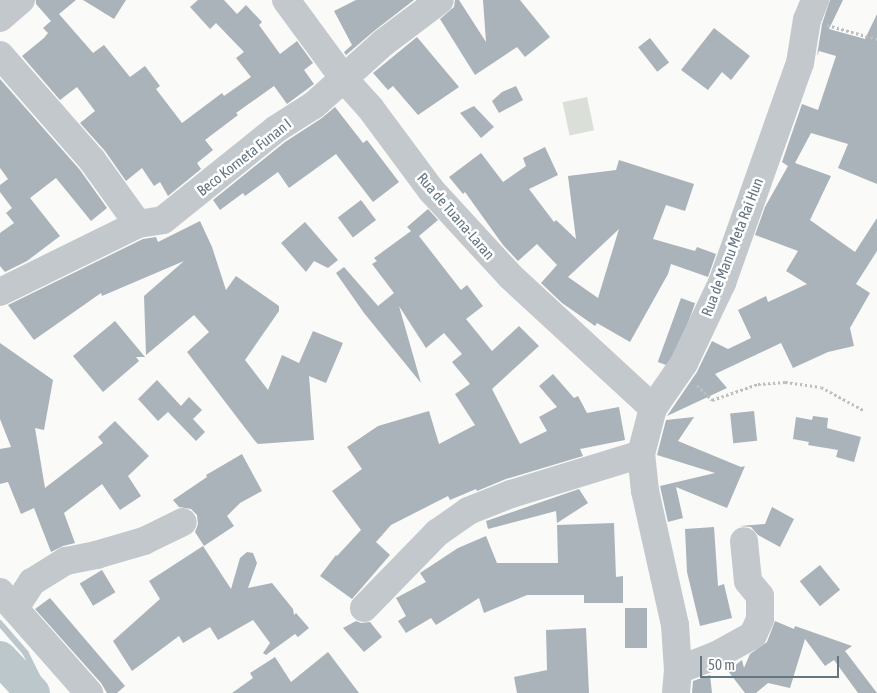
<!DOCTYPE html>
<style>
body{margin:0}
#map{position:relative;width:877px;height:693px;overflow:hidden;background:#fafaf8;font-family:"Asap Condensed",sans-serif}
div>[style]{position:absolute}
.green>*{inset:0;background:#dadfd7;transform-origin:0 0}
.stream>*{height:5.5px;margin:-2.75px;padding:0 2.75px;transform-origin:2.75px;border-radius:2.75px;background:#bbc7cb}
.river>*{height:34px;margin:-17px;padding:0 17px;transform-origin:17px;border-radius:17px;background:#bbc7cb}
.building>*{inset:0;background:#aab3b9;transform-origin:0 0}
.path>*{height:3px;margin-top:-1.5px;transform-origin:0;background:repeating-linear-gradient(90deg,#bbbfc2 0 2.5px,transparent 0 5px)}
.minor>*{height:28px;margin:-14px;padding:0 14px;transform-origin:14px;border-radius:14px;background:#c3c8cc}
span{translate:-50% -50%;white-space:nowrap;text-align:center;line-height:1.15;-webkit-text-stroke:5px #fff;paint-order:stroke}
.street-label{font-size:15px;color:#657683}
.scale{position:absolute;left:700px;top:656px;width:139px;height:22px;box-sizing:border-box;border:2px solid #657683;border-top:0;padding-left:6px;font-size:15px;line-height:18px;white-space:nowrap;color:#657683;-webkit-text-stroke:4px #fff;paint-order:stroke}
</style>
<div id="map">
<div class="green">
<i style="left:587px;top:97px;width:34px;height:25px;rotate:78deg"></i>
</div>
<div class="stream">
<i style="left:0;top:623px;width:40px;rotate:49deg"></i>
<i style="left:26px;top:653px;width:45px;rotate:63.4deg"></i>
</div>
<div class="river">
<i style="left:0;top:658px;width:48px;rotate:46.7deg"></i>
</div>
<div class="building">
<i style="clip-path:polygon(36px 0,76px 0,59px 14px,93px 53px,104px 45px,130px 77px,145px 66px,160px 86px,156px 89px,182px 123px,222px 93px,224px 96px,251px 77px,236px 58px,244px 52px,216px 23px,210px 29px,190px 7px,198px 0,224px 0,237px 14px,246px 5px,262px 22px,259px 25px,280px 54px,297px 41px,313px 63px,304px 70px,314px 84px,287px 104px,274px 86px,236px 113px,238px 115px,205px 140px,213px 150px,197px 163px,201px 169px,168px 196px,160px 182px,154px 186px,142px 168px,126px 181px,105px 151px,80px 123px,95px 111px,77px 87px,60px 100px,22px 56px,44px 38px,48px 33px,43px 28px,51px 21px,36px 4px)"></i>
<i style="clip-path:polygon(83px 0,126px 0,114px 19px)"></i>
<i style="clip-path:polygon(356px 0,414px 0,374px 31px,346px 55px,344px 52px,352px 45px,334px 11px)"></i>
<i style="clip-path:polygon(455px 0,459px 0,486px 42px,483px 0,520px 0,550px 37px,525px 57px,517px 47px,475px 75px,440px 19px,454px 7px)"></i>
<i style="clip-path:polygon(830px 0,843px 0,829px 29px,865px 39px,877px 14px,877px 184px,838px 168px,848px 144px,811px 133px,795px 163px,831px 176px,810px 220px,855px 252px,877px 218px,877px 251px,856px 284px,870px 293px,850px 328px,854px 346px,828px 352px,793px 368px,781px 343px,715px 374px,727px 388px,667px 416px,697px 372px,712px 341px,728px 349px,751px 338px,738px 310px,766px 296px,768px 302px,807px 284px,786px 271px,798px 251px,755px 235px,765px 207px,788px 166px,782px 162px,802px 104px,818px 110px,836px 56px,819px 51px,817px 56px,822px 24px)"></i>
<i style="clip-path:polygon(714px 28px,750px 56px,731px 80px,722px 72px,708px 90px,681px 70px)"></i>
<i style="clip-path:polygon(417px 37px,459px 87px,418px 115px,393px 86px,388px 90px,373px 73px)"></i>
<i style="left:650px;top:38px;width:31px;height:15px;rotate:52deg"></i>
<i style="clip-path:polygon(0 79px,80px 170px,107px 208px,91px 221px,56px 178px,30px 198px,60px 236px,27px 261px,5px 272px,0 266px,0 233px,14px 223px,6px 213px,12px 208px,0 192px,0 185px,8px 179px,0 168px)"></i>
<i style="clip-path:polygon(516px 86px,523px 100px,499px 113px,492px 101px,502px 92px)"></i>
<i style="clip-path:polygon(474px 106px,494px 127px,481px 138px,460px 113px)"></i>
<i style="clip-path:polygon(335px 107px,363px 143px,367px 140px,399px 182px,373px 202px,336px 154px,289px 188px,278px 172px,245px 196px,243px 193px,220px 210px,213px 200px,285px 142px,322px 118px)"></i>
<i style="clip-path:polygon(evenodd,545px 147px,558px 175px,529px 189px,554px 222px,556px 220px,576px 239px,568px 176px,616px 170px,619px 160px,694px 184px,685px 211px,666px 205px,653px 239px,695px 251px,697px 247px,716px 254px,708px 277px,671px 264px,668px 274px,630px 342px,597px 323px,595px 326px,562px 303px,541px 283px,557px 265px,537px 244px,518px 261px,503px 245px,465px 192px,463px 194px,449px 177px,481px 153px,503px 182px,526px 166px,523px 158px,545px 147px,619px 229px,598px 298px,568px 277px,619px 229px)"></i>
<i style="left:361px;top:200px;width:25px;height:29px;rotate:53deg"></i>
<i style="clip-path:polygon(428px 209px,438px 220px,419px 236px,461px 290px,467px 285px,483px 306px,466px 319px,492px 351px,519px 326px,539px 346px,492px 389px,520px 444px,547px 431px,539px 417px,557px 407px,539px 386px,553px 374px,574px 398px,578px 396px,587px 413px,619px 407px,625px 440px,580px 449px,583px 456px,506px 479px,477px 491px,476px 489px,450px 500px,448px 496px,391px 525px,376px 542px,390px 555px,352px 599px,320px 576px,336px 555px,337px 556px,361px 530px,332px 491px,362px 469px,347px 447px,378px 426px,429px 411px,439px 444px,475px 425px,455px 394px,470px 384px,452px 362px,462px 354px,444px 333px,426px 348px,399px 306px,421px 383px,364px 313px,336px 273px,344px 267px,378px 306px,394px 293px,372px 264px,377px 261px,374px 258px,411px 231px,407px 227px)"></i>
<i style="clip-path:polygon(200px 221px,212px 247px,226px 290px,236px 276px,279px 306px,279px 311px,245px 360px,268px 390px,282px 355px,299px 363px,313px 331px,343px 343px,326px 383px,309px 376px,314px 440px,258px 444px,255px 441px,187px 352px,209px 332px,194px 315px,146px 355px,144px 296px,184px 261px,102px 296px,101px 293px,34px 340px,8px 305px,143px 239px,156px 237px,158px 242px)"></i>
<i style="clip-path:polygon(305px 222px,338px 260px,328px 268px,314px 261px,306px 272px,281px 243px)"></i>
<i style="left:681px;top:298px;width:15px;height:68px;rotate:20deg"></i>
<i style="clip-path:polygon(115px 321px,145px 357px,136px 357px,139px 361px,103px 392px,73px 356px)"></i>
<i style="clip-path:polygon(0 343px,53px 380px,44px 430px,35px 428px,45px 488px,103px 443px,98px 437px,115px 421px,149px 456px,128px 476px,141px 496px,120px 510px,102px 484px,64px 513px,75px 543px,63px 546px,51px 552px,34px 508px,21px 514px,8px 482px,0 484px,0 449px,11px 447px,0 419px)"></i>
<i style="clip-path:polygon(157px 380px,181px 406px,189px 397px,202px 410px,193px 419px,205px 432px,196px 441px,168px 412px,158px 421px,138px 399px)"></i>
<i style="left:754px;top:411px;width:30px;height:24px;rotate:84deg"></i>
<i style="clip-path:polygon(813px 416px,828px 418px,827px 428px,861px 437px,854px 462px,836px 457px,838px 450px,808px 445px,809px 442px,793px 439px,796px 417px,812px 420px)"></i>
<i style="clip-path:polygon(694px 417px,678px 441px,741px 467px,745px 466px,727px 508px,676px 487px,683px 518px,668px 522px,660px 486px,715px 473px,657px 455px,666px 420px)"></i>
<i style="clip-path:polygon(242px 454px,262px 491px,240px 503px,227px 516px,234px 526px,204px 546px,195px 532px,198px 524px,197px 515px,191px 509px,179px 507px,173px 500px,207px 477px,206px 475px)"></i>
<i style="clip-path:polygon(579px 489px,588px 503px,557px 523px,556px 511px,488px 529px,486px 521px)"></i>
<i style="clip-path:polygon(772px 507px,794px 519px,780px 547px,758px 535px,751px 527px,740px 526px,765px 524px)"></i>
<i style="clip-path:polygon(614px 523px,616px 577px,623px 576px,623px 603px,584px 603px,584px 595px,527px 595px,484px 613px,479px 598px,436px 625px,431px 618px,406px 633px,398px 621px,406px 616px,396px 598px,426px 582px,420px 573px,458px 548px,486px 536px,497px 563px,558px 563px,557px 525px)"></i>
<i style="clip-path:polygon(714px 527px,718px 586px,724px 584px,732px 618px,700px 626px,687px 572px,685px 529px)"></i>
<i style="clip-path:polygon(203px 546px,231px 589px,240px 558px,247px 552px,253px 553px,257px 563px,248px 588px,272px 583px,293px 609px,294px 615px,296px 613px,309px 628px,298px 637px,295px 634px,266px 655px,263px 653px,270px 643px,253px 620px,218px 640px,210px 627px,183px 643px,179px 636px,132px 671px,113px 641px,160px 599px,149px 581px)"></i>
<i style="left:820px;top:565px;width:32px;height:26px;rotate:51deg"></i>
<i style="left:102px;top:570px;width:26px;height:26px;rotate:59deg"></i>
<i style="clip-path:polygon(50px 598px,125px 686px,117px 693px,107px 693px,101px 683px,35px 609px)"></i>
<i style="left:625px;top:608px;width:22px;height:40px"></i>
<i style="clip-path:polygon(356px 621px,361px 623px,370px 622px,382px 637px,364px 652px,343px 628px)"></i>
<i style="clip-path:polygon(775px 621px,794px 629px,795px 626px,852px 646px,845px 651px,877px 693px,858px 693px,834px 660px,825px 666px,805px 639px,790px 688px,768px 683px,756px 693px,745px 693px,728px 671px,742px 660px,744px 668px,750px 654px,767px 642px)"></i>
<i style="clip-path:polygon(586px 628px,589px 693px,517px 693px,514px 677px,547px 670px,546px 630px)"></i>
<i style="clip-path:polygon(328px 652px,359px 693px,232px 693px,253px 678px,250px 673px,275px 657px,291px 682px)"></i>
<i style="clip-path:polygon(710px 675px,712px 693px,692px 693px,693px 681px)"></i>
</div>
<div class="path">
<i style="left:827px;top:25px;width:52px;rotate:15.6deg"></i>
<i style="left:697px;top:385px;width:21px;rotate:45deg"></i>
<i style="left:712px;top:400px;width:49px;rotate:-19.2deg"></i>
<i style="left:758px;top:384px;width:27px;rotate:-4deg"></i>
<i style="left:785px;top:382px;width:36px;rotate:8deg"></i>
<i style="left:821px;top:387px;width:48px;rotate:28.7deg"></i>
</div>
<div class="minor">
<i style="left:286px;top:0;width:98px;rotate:53.7deg"></i>
<i style="left:344px;top:79px;width:40px;rotate:48deg"></i>
<i style="left:371px;top:109px;width:101px;rotate:53.5deg"></i>
<i style="left:431px;top:190px;width:117px;rotate:47.4deg"></i>
<i style="left:510px;top:276px;width:195px;rotate:42.7deg"></i>
<i style="left:0;top:18px;width:28px;rotate:-41deg"></i>
<i style="left:0;top:55px;width:140px;rotate:48.8deg"></i>
<i style="left:92px;top:160px;width:79px;rotate:54.3deg"></i>
<i style="left:0;top:292px;width:154px;rotate:-26.2deg"></i>
<i style="left:138px;top:224px;width:25px;rotate:-9deg"></i>
<i style="left:163px;top:220px;width:145px;rotate:-38.8deg"></i>
<i style="left:276px;top:129px;width:45px;rotate:-32.3deg"></i>
<i style="left:314px;top:105px;width:93px;rotate:-41.9deg"></i>
<i style="left:383px;top:43px;width:71px;rotate:-37deg"></i>
<i style="left:0;top:592px;width:135px;rotate:48.6deg"></i>
<i style="left:15px;top:608px;width:31px;rotate:-57deg"></i>
<i style="left:32px;top:582px;width:40px;rotate:-32deg"></i>
<i style="left:66px;top:561px;width:31px;rotate:-11deg"></i>
<i style="left:96px;top:555px;width:50px;rotate:-16.3deg"></i>
<i style="left:144px;top:541px;width:43px;rotate:-26deg"></i>
<i style="left:364px;top:608px;width:105px;rotate:-45.8deg"></i>
<i style="left:437px;top:533px;width:38px;rotate:-35deg"></i>
<i style="left:468px;top:511px;width:46px;rotate:-21.6deg"></i>
<i style="left:511px;top:494px;width:136px;rotate:-17.1deg"></i>
<i style="left:678px;top:670px;width:40px;rotate:-21deg"></i>
<i style="left:715px;top:656px;width:43px;rotate:-28.9deg"></i>
<i style="left:753px;top:635px;width:17px;rotate:-66deg"></i>
<i style="left:760px;top:619px;width:23px;rotate:-90deg"></i>
<i style="left:760px;top:596px;width:19px;rotate:-129deg"></i>
<i style="left:748px;top:581px;width:40px;rotate:-95.7deg"></i>
<i style="left:676px;top:693px;width:23px;rotate:-85deg"></i>
<i style="left:678px;top:670px;width:45px;rotate:-93.8deg"></i>
<i style="left:675px;top:625px;width:137px;rotate:-102.6deg"></i>
<i style="left:645px;top:491px;width:37px;rotate:-96deg"></i>
<i style="left:641px;top:454px;width:48px;rotate:-75.4deg"></i>
<i style="left:653px;top:408px;width:55px;rotate:-55.4deg"></i>
<i style="left:684px;top:363px;width:89px;rotate:-64.6deg"></i>
<i style="left:722px;top:283px;width:233px;rotate:-70.5deg"></i>
<i style="left:800px;top:63px;width:44px;rotate:-80.8deg"></i>
<i style="left:807px;top:20px;width:22px;rotate:-68deg"></i>
</div>
<div class="street-label">
<span style="left:244px;top:157px;rotate:-38deg">Beco Korneta Funan I</span>
<span style="left:456px;top:216px;rotate:49deg">Rua de Tuana-Laran</span>
<span style="left:732px;top:247px;rotate:-69deg">Rua de Manu Meta Rai Hun</span>
</div>
<div class="scale">50 m</div>
</div>
